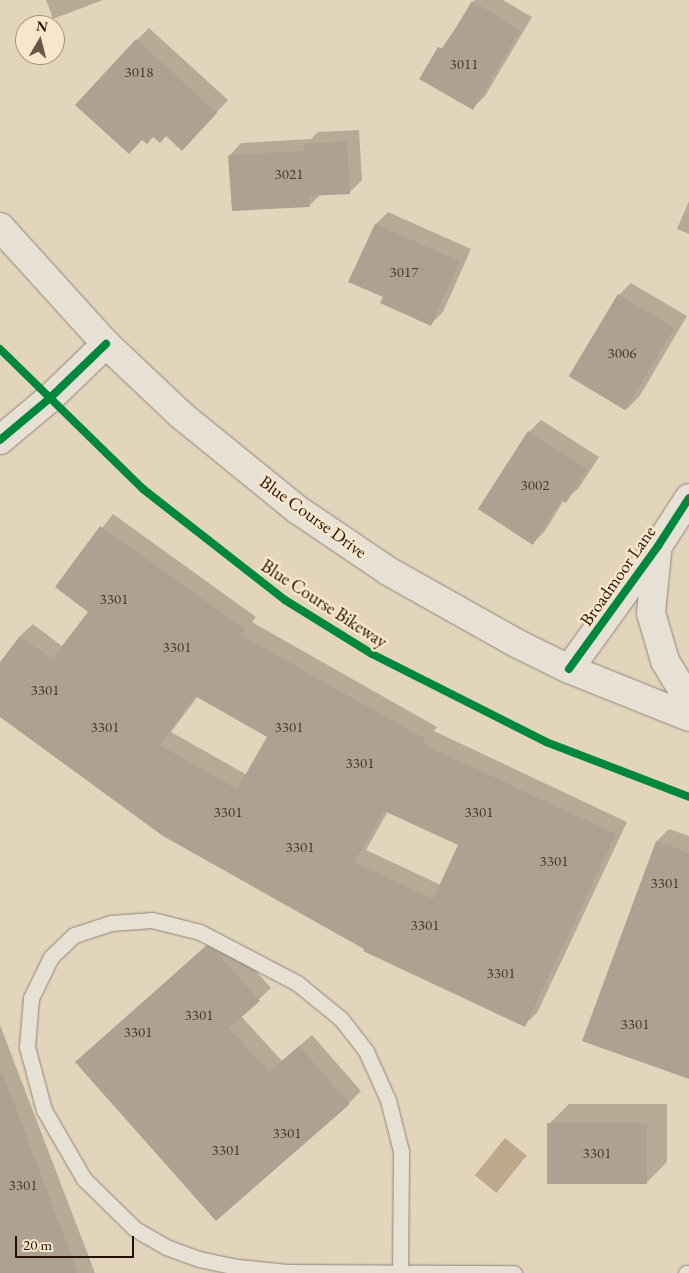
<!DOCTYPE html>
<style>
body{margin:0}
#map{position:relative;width:689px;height:1273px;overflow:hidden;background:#e3d5bc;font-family:"EB Garamond",serif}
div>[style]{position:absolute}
.water>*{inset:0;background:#bda88a;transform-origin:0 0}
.shadow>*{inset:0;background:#0003}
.building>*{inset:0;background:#ada291;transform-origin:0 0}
.roads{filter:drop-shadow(0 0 1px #908577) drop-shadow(0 0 1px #908577)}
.service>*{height:15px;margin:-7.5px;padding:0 7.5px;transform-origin:7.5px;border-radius:7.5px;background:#e7e0d5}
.minor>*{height:28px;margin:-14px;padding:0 14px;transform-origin:14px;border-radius:14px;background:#e7e0d5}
.tertiary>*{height:28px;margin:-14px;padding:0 14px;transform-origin:14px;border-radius:14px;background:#e7e0d5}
.secondary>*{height:28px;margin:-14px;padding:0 14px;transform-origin:14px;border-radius:14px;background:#e7e0d5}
.cycleway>*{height:8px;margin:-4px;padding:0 4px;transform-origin:4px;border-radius:4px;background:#00873e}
span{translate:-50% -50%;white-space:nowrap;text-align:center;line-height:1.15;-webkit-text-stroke:5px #f7e6ca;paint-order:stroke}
.number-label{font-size:15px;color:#493529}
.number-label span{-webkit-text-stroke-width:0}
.street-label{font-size:18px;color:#281106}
.north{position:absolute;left:15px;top:15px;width:50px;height:50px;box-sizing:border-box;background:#f7e6ca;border:1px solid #a4917c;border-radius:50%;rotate:8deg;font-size:14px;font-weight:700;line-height:20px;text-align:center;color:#281106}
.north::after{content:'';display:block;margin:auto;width:18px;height:22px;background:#695646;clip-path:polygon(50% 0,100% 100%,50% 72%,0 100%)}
.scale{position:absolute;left:15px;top:1236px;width:119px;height:22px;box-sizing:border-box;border:2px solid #281106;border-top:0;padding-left:6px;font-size:15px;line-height:18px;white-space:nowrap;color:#281106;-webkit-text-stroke:4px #f7e6ca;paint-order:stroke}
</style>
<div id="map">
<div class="water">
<i style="left:505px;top:1138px;width:28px;height:48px;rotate:39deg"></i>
</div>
<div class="shadow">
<i style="clip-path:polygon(46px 0,103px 0,53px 19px)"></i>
<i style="clip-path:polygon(475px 0,503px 0,532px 17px,485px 96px,473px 108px,421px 78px)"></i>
<i style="clip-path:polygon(149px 28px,228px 100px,194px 137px,167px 134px,143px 138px,137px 40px)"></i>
<i style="clip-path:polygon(359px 130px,362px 180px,350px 192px,321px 194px,310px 205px,229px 156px,241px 143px,311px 139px,318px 132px)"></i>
<i style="clip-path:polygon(689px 201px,689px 234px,677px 229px)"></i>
<i style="clip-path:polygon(388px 212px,471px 249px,443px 312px,431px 324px,385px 296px,376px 224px)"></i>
<i style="clip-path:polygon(631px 283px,687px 316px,639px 397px,627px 409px,619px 295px)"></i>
<i style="clip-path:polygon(541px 420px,599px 457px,578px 489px,564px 500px,545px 531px,533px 543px,529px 432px)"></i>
<i style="clip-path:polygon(evenodd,113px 514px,256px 617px,252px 622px,437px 727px,434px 731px,627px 822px,537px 1013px,524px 1025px,366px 948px,0 716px,0 665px,20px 636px,33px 624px,63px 647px,90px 611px,56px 587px,113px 514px,198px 696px,269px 737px,247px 775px,171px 732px,198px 696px,113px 514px,388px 811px,460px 845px,441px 885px,366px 850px,388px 811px)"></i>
<i style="clip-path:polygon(669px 829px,689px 836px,689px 1078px,583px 1040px,657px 841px)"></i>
<i style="clip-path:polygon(219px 934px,226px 938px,271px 988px,241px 1016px,282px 1061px,312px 1035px,361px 1091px,349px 1103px,77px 1062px)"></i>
<i style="clip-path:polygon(0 1025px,95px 1273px,0 1273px)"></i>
<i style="clip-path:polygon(569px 1104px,667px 1104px,667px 1162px,647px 1182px,549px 1124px)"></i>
</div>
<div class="building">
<i style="clip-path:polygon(472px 1px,520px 30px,473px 110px,419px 79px,438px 47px,443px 49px)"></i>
<i style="clip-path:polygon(136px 39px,217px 113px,182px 151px,166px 136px,160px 143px,153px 137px,147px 144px,142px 140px,129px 154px,75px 105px)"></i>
<i style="clip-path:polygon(347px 141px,350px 194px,310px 196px,310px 207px,232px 211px,228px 155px,304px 151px,304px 144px)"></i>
<i style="clip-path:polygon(375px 224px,460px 261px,431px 326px,380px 303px,383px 297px,348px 282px)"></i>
<i style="left:618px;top:294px;width:66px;height:96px;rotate:31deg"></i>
<i style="clip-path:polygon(528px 431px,587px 469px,566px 503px,561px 500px,533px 545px,478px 509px)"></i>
<i style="clip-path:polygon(evenodd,100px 526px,245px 629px,241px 635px,425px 739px,423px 744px,616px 834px,525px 1027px,363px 951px,364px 949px,163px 836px,0 717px,0 662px,20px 636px,52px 659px,88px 612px,55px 587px,100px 526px,195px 696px,267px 737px,237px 789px,160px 745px,195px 696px,100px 526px,384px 811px,458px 845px,433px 899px,354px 862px,384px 811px)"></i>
<i style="clip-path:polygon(656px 841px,689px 853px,689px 1079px,582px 1041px)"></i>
<i style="clip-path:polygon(206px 946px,214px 950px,260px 1001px,229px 1028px,269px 1072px,299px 1046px,350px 1104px,216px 1221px,75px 1062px)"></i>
<i style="clip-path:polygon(0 1074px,3px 1074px,78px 1273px,0 1273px)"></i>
<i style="left:547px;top:1123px;width:100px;height:61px"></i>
</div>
<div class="roads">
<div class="service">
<i style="left:400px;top:1272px;width:121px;rotate:-89.5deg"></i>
<i style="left:401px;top:1151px;width:53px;rotate:-104.3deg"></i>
<i style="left:388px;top:1100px;width:54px;rotate:-114.2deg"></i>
<i style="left:366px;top:1051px;width:41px;rotate:-128deg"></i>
<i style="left:341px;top:1019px;width:57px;rotate:-140.7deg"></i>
<i style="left:297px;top:983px;width:110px;rotate:-152.3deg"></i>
<i style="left:200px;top:932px;width:49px;rotate:-166deg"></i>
<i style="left:152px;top:920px;width:41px;rotate:175.8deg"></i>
<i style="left:111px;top:923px;width:39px;rotate:162deg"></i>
<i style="left:74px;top:935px;width:32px;rotate:136deg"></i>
<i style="left:51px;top:957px;width:46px;rotate:116deg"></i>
<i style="left:31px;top:998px;width:49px;rotate:94.7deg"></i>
<i style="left:27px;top:1047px;width:65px;rotate:74.9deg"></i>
<i style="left:44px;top:1110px;width:80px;rotate:59.9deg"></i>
<i style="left:84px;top:1179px;width:71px;rotate:44.4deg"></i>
<i style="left:135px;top:1229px;width:36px;rotate:30deg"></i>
<i style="left:166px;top:1247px;width:35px;rotate:20deg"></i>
<i style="left:199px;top:1259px;width:40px;rotate:12deg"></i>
<i style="left:238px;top:1267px;width:49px;rotate:5.8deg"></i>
<i style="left:287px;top:1272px;width:227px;rotate:0.3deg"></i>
<i style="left:686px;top:1273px;width:3px"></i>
</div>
<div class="minor">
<i style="left:657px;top:553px;width:60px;rotate:95.7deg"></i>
<i style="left:651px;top:613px;width:50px;rotate:73.7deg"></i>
<i style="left:665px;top:661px;width:47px;rotate:59deg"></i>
<i style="left:569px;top:669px;width:152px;rotate:-54.1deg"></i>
<i style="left:658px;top:546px;width:57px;rotate:-57.1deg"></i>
</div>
<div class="tertiary">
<i style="left:0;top:440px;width:65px;rotate:-40deg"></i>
<i style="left:50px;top:398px;width:78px;rotate:-44deg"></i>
</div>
<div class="secondary">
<i style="left:0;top:227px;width:158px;rotate:47.8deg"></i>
<i style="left:106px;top:344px;width:103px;rotate:43.4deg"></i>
<i style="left:181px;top:415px;width:151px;rotate:39.1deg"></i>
<i style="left:298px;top:510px;width:109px;rotate:34.1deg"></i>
<i style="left:388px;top:571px;width:149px;rotate:29.3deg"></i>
<i style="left:518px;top:644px;width:57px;rotate:26.1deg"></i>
<i style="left:569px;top:669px;width:129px;rotate:21.8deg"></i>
</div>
</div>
<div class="cycleway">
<i style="left:0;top:349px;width:200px;rotate:44.4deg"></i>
<i style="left:143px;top:489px;width:180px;rotate:38deg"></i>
<i style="left:285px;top:600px;width:102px;rotate:31.8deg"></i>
<i style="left:372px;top:654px;width:195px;rotate:26.8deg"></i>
<i style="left:546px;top:742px;width:153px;rotate:21deg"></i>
<i style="left:0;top:440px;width:65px;rotate:-40deg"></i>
<i style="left:50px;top:398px;width:78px;rotate:-44deg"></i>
<i style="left:569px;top:669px;width:152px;rotate:-54.1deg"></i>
<i style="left:658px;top:546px;width:57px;rotate:-57.1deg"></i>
</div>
<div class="number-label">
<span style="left:464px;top:64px">3011</span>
<span style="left:139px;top:72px">3018</span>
<span style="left:289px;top:174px">3021</span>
<span style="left:404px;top:272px">3017</span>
<span style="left:622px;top:353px">3006</span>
<span style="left:535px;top:485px">3002</span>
<span style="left:114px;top:599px">3301</span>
<span style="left:177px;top:647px">3301</span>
<span style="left:45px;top:690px">3301</span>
<span style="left:105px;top:727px">3301</span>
<span style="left:289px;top:727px">3301</span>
<span style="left:360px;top:763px">3301</span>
<span style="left:228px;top:812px">3301</span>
<span style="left:479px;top:812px">3301</span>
<span style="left:300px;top:847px">3301</span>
<span style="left:554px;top:861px">3301</span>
<span style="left:665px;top:883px">3301</span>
<span style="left:425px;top:925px">3301</span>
<span style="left:501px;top:973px">3301</span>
<span style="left:199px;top:1015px">3301</span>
<span style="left:635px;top:1024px">3301</span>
<span style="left:138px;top:1032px">3301</span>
<span style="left:287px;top:1133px">3301</span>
<span style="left:226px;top:1150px">3301</span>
<span style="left:597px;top:1153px">3301</span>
<span style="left:23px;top:1185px">3301</span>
</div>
<div class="street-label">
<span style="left:313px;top:517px;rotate:36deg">Blue Course Drive</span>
<span style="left:618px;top:576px;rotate:-55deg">Broadmoor Lane</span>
<span style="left:324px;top:604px;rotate:33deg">Blue Course Bikeway</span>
</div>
<div class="north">N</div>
<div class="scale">20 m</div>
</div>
